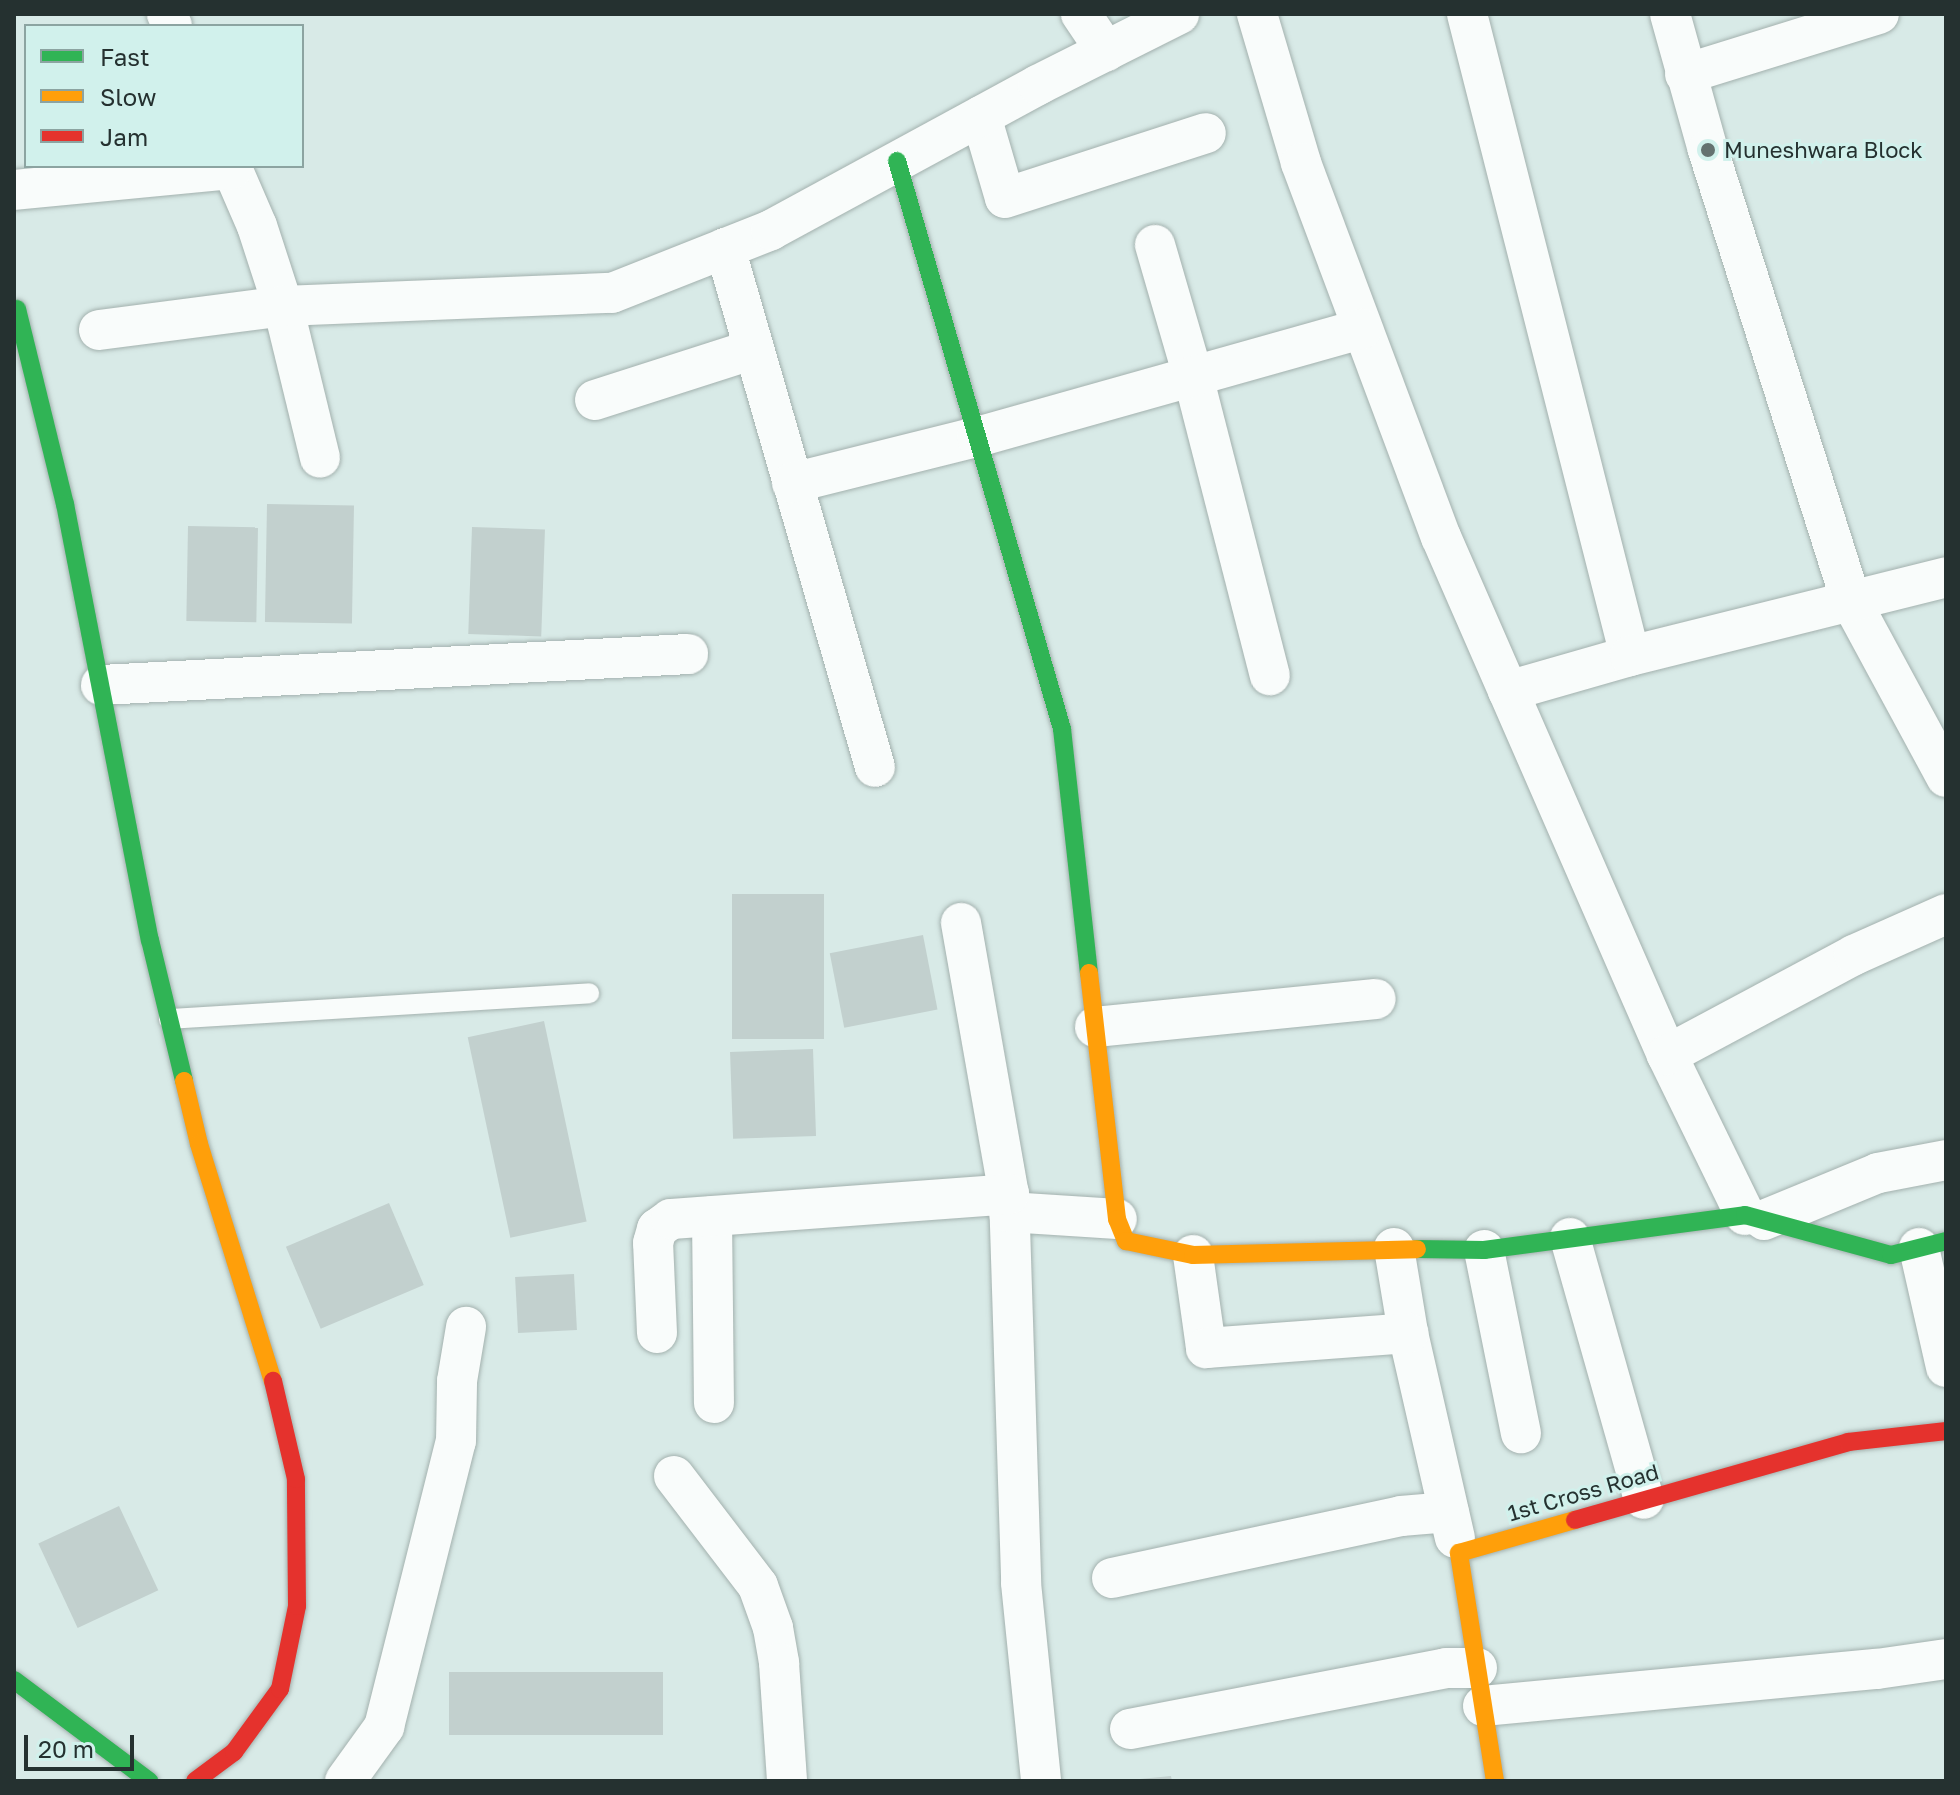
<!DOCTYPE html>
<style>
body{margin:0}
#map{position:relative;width:1960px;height:1795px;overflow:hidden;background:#d8eae7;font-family:"Golos Text",sans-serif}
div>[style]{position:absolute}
.building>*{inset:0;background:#c2d0ce;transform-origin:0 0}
.roads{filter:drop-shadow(0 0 2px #a3b1ae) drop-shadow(0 0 2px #a3b1ae)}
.lane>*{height:20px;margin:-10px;padding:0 10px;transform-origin:10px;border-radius:10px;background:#f9fcfb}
.street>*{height:40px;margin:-20px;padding:0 20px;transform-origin:20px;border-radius:20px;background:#f9fcfb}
.fast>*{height:18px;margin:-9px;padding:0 9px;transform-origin:9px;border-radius:9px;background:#30b455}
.slow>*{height:18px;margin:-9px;padding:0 9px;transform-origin:9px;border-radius:9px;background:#ff9f0a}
.jam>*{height:18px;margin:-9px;padding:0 9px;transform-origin:9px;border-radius:9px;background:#e5322d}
.dots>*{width:22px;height:22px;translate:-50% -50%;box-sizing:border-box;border:4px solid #d1f1ec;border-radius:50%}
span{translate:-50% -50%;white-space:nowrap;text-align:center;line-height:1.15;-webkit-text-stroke:6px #d1f1ec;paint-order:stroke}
.poi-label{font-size:22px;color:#253130}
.left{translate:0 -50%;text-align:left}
.street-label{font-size:22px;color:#253130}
.frame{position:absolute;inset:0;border:16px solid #253130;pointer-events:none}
.legend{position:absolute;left:24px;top:24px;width:280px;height:144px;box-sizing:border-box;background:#d1f1ec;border:2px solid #8ca4a1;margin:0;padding:10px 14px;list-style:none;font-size:24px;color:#253130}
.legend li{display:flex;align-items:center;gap:16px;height:40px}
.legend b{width:40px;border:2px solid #8ca4a1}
.scale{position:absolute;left:24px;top:1735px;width:110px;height:36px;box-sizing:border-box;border:4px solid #253130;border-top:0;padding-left:10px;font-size:24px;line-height:28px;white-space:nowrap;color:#253130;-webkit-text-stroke:6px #d1f1ec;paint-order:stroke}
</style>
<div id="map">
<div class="building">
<i style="left:267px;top:504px;width:87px;height:118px;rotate:1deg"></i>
<i style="left:188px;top:526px;width:70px;height:95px;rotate:1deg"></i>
<i style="left:472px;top:527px;width:73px;height:107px;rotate:2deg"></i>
<i style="left:732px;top:894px;width:92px;height:145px"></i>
<i style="left:923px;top:935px;width:76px;height:95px;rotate:79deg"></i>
<i style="left:544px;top:1021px;width:205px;height:78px;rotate:78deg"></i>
<i style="left:813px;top:1049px;width:87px;height:83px;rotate:88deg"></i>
<i style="left:389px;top:1203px;width:89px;height:112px;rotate:67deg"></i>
<i style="left:574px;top:1274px;width:56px;height:59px;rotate:87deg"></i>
<i style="left:119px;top:1506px;width:93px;height:89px;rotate:65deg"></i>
<i style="left:449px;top:1672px;width:214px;height:63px"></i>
<i style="clip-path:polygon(1171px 1776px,1172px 1781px,1140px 1781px,1140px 1779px)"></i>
</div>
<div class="roads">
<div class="lane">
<i style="left:169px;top:1019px;width:421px;rotate:-3.5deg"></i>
</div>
<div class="street">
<i style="left:167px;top:14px;width:13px;rotate:67deg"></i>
<i style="left:1081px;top:14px;width:45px;rotate:56deg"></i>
<i style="left:1257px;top:14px;width:155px;rotate:73.5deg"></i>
<i style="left:1301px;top:163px;width:399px;rotate:69.5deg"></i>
<i style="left:1441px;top:537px;width:565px;rotate:66.43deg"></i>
<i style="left:1667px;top:1055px;width:178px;rotate:64deg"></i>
<i style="left:1467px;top:14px;width:662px;rotate:75.75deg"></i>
<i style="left:1630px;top:656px;width:127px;rotate:164deg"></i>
<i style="left:1670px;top:14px;width:141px;rotate:74.4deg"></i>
<i style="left:1708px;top:150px;width:473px;rotate:72.4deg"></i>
<i style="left:1851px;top:601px;width:200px;rotate:61.6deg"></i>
<i style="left:1685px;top:74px;width:203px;rotate:-17.2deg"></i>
<i style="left:981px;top:116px;width:85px;rotate:73.7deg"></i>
<i style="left:1005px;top:198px;width:211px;rotate:-17.9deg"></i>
<i style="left:231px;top:166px;width:65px;rotate:66.6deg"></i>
<i style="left:257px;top:226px;width:84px;rotate:72deg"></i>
<i style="left:283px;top:306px;width:156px;rotate:76.3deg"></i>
<i style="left:14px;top:190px;width:219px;rotate:-5.5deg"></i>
<i style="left:1155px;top:245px;width:136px;rotate:73.8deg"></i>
<i style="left:1193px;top:376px;width:309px;rotate:75.6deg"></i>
<i style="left:725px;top:248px;width:540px;rotate:73.88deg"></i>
<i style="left:99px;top:330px;width:186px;rotate:-7.4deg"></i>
<i style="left:283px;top:306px;width:329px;rotate:-2.3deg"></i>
<i style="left:612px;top:293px;width:171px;rotate:-21.6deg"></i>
<i style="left:771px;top:230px;width:304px;rotate:-28.5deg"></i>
<i style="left:1038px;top:85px;width:158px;rotate:-26.7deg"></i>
<i style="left:595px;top:400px;width:167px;rotate:-17.8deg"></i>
<i style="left:792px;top:483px;width:191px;rotate:-14deg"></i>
<i style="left:977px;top:437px;width:400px;rotate:-15.7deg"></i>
<i style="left:1630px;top:656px;width:326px;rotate:-14deg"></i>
<i style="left:101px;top:685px;width:588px;rotate:-3.02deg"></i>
<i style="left:961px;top:923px;width:275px;rotate:80deg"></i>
<i style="left:1009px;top:1194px;width:389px;rotate:88.2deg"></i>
<i style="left:1021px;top:1583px;width:199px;rotate:84.2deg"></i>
<i style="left:1095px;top:1027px;width:282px;rotate:-5.7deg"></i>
<i style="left:1667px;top:1055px;width:212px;rotate:-28.1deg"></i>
<i style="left:1854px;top:955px;width:101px;rotate:-24deg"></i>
<i style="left:1009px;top:1212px;width:108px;rotate:3.7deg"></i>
<i style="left:712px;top:1216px;width:187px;rotate:89.4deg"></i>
<i style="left:1764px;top:1220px;width:123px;rotate:-22.4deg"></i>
<i style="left:1878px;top:1173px;width:69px;rotate:-10.8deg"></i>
<i style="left:1570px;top:1238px;width:271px;rotate:74.2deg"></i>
<i style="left:1394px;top:1248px;width:86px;rotate:80.6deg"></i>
<i style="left:1408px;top:1333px;width:210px;rotate:77.1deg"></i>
<i style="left:1919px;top:1248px;width:122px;rotate:77.2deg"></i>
<i style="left:1484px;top:1250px;width:187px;rotate:78.6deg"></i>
<i style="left:1193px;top:1255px;width:94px;rotate:82deg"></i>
<i style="left:1206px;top:1348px;width:203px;rotate:-4.2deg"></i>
<i style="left:657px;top:1333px;width:90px;rotate:-92.5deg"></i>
<i style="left:653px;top:1243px;width:15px;rotate:-74deg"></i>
<i style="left:657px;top:1229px;width:17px;rotate:-36deg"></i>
<i style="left:671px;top:1219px;width:339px;rotate:-4.2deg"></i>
<i style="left:674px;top:1476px;width:138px;rotate:52.6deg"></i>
<i style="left:758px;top:1586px;width:45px;rotate:70.3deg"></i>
<i style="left:773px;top:1628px;width:36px;rotate:80deg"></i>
<i style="left:779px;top:1663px;width:118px;rotate:86.1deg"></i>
<i style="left:1112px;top:1578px;width:296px;rotate:-12.1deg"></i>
<i style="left:1401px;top:1516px;width:48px;rotate:-4.8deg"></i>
<i style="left:1483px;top:1706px;width:396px;rotate:-5.4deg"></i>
<i style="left:1877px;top:1669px;width:70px;rotate:-8.2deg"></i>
<i style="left:1130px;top:1729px;width:322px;rotate:-10.9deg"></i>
<i style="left:1446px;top:1668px;width:31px"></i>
<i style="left:345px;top:1781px;width:67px;rotate:-54.2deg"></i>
<i style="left:384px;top:1727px;width:295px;rotate:-75.9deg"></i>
<i style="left:456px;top:1441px;width:60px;rotate:-89deg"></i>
<i style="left:457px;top:1381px;width:55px;rotate:-80.5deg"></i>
</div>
<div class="fast">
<i style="left:897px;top:161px;width:591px;rotate:73.8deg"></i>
<i style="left:1062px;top:729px;width:245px;rotate:83.7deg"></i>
<i style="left:17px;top:309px;width:201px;rotate:76.2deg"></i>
<i style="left:65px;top:504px;width:444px;rotate:79deg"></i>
<i style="left:150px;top:940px;width:145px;rotate:76.4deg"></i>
<i style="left:1417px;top:1249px;width:67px;rotate:0.9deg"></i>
<i style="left:1484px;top:1250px;width:263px;rotate:-7.6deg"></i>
<i style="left:1745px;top:1215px;width:151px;rotate:15.3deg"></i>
<i style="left:1891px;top:1255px;width:57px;rotate:-14.3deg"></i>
<i style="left:14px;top:1680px;width:169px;rotate:36.8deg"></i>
</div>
<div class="slow">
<i style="left:1089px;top:973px;width:248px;rotate:83.5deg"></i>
<i style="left:1117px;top:1219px;width:24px;rotate:68deg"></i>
<i style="left:1126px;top:1241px;width:68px;rotate:11.8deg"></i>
<i style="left:1193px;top:1255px;width:224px;rotate:-1.5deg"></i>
<i style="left:184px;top:1081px;width:65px;rotate:76.6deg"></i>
<i style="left:199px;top:1144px;width:248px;rotate:72.7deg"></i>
<i style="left:1495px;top:1781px;width:231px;rotate:-99deg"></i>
<i style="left:1459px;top:1553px;width:121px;rotate:-15.9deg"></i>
</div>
<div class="jam">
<i style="left:1575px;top:1520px;width:284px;rotate:-15.9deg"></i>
<i style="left:1848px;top:1442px;width:99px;rotate:-6.4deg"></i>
<i style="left:195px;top:1781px;width:49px;rotate:-36.6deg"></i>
<i style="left:234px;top:1752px;width:78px;rotate:-53.9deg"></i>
<i style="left:280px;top:1689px;width:85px;rotate:-78.4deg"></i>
<i style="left:297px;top:1606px;width:127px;rotate:-90.5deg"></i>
<i style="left:296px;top:1479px;width:101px;rotate:-103.2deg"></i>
</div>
</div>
<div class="dots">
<i style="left:1708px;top:150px;background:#647270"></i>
</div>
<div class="poi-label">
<span class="left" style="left:1724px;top:150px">Muneshwara Block</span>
</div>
<div class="street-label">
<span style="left:1583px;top:1492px;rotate:-16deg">1st Cross Road</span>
</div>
<div class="frame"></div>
<ul class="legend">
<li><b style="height:10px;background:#30b455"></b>Fast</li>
<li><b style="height:10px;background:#ff9f0a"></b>Slow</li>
<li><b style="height:10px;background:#e5322d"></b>Jam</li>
</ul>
<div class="scale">20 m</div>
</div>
